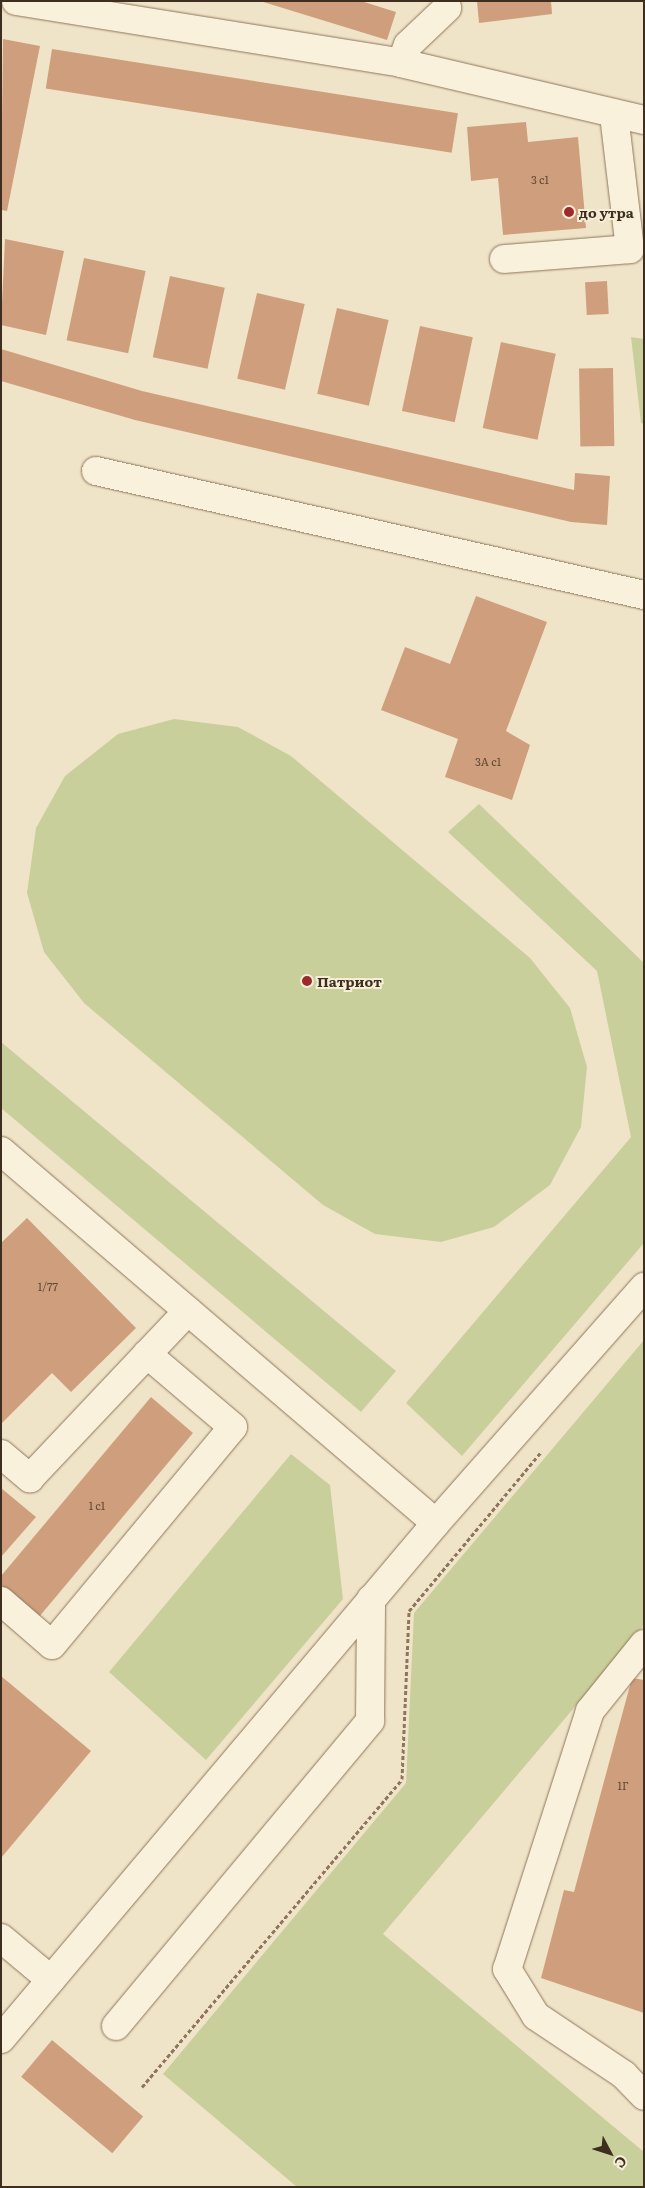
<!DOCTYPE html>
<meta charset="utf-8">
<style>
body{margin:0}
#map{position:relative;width:645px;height:2188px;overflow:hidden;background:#f0e4c8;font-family:Literata,serif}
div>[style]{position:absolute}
.green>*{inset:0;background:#c9cf9b}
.building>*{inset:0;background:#cf9f7d;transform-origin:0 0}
.path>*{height:3px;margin-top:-1.5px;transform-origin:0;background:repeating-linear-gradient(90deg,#8d765c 0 4px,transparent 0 6.5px)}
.roads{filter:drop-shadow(0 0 1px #8d765c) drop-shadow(0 0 1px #8d765c)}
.minor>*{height:28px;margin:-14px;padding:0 14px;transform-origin:14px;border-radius:14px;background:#faf1dc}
.dots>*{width:14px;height:14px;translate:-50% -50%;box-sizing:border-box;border:2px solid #f7eed8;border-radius:50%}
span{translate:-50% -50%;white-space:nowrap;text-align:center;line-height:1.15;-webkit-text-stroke:4px #f7eed8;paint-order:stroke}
.number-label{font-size:11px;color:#624a37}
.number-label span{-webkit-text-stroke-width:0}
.poi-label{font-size:14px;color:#3d2e20;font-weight:700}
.left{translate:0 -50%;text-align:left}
.frame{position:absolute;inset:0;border:2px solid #3d2e20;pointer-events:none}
.north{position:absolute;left:585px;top:2128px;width:50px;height:50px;-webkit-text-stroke:4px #f7eed8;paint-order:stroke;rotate:130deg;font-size:14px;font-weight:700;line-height:20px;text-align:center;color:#3d2e20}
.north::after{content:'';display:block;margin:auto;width:18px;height:22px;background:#3d2e20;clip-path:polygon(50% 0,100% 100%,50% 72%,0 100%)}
</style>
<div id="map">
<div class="green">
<i style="clip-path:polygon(631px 337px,644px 339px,644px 424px,641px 423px)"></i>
<i style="clip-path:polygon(174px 719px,238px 727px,291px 756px,530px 958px,570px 1008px,587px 1067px,581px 1127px,550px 1185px,494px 1227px,441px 1242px,375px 1234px,323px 1205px,84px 1003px,44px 952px,27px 893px,36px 828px,65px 776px,118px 734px)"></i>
<i style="clip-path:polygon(479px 804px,644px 963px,644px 1243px,462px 1456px,406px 1403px,631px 1137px,597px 971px,448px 832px)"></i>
<i style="clip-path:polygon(1px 1042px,396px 1371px,361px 1412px,1px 1108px)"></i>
<i style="clip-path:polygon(644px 1340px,644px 1625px,383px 1934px,644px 2152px,644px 2187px,297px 2187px,163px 2074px,406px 1783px,414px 1613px)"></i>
<i style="clip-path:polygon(291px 1454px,330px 1485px,343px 1599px,206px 1760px,109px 1672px)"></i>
</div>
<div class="building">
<i style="clip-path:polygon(260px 1px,361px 1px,396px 12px,387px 40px)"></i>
<i style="clip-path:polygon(477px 1px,551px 1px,552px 14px,479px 23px)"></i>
<i style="clip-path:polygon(3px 39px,40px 46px,7px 211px,1px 210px)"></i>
<i style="left:52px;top:49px;width:411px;height:40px;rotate:9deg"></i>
<i style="clip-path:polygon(526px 122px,528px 142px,578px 137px,586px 228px,503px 235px,498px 178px,471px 181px,467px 127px)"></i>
<i style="clip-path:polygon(5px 239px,64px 251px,46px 335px,1px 325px)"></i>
<i style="left:84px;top:258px;width:63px;height:84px;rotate:12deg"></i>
<i style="left:170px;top:276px;width:56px;height:83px;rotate:12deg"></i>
<i style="left:607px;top:281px;width:33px;height:22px;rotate:87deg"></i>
<i style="left:257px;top:293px;width:49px;height:88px;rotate:13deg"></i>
<i style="left:337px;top:308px;width:53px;height:88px;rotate:13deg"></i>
<i style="left:420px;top:326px;width:54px;height:87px;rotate:12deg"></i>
<i style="left:501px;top:342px;width:56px;height:88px;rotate:12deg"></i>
<i style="clip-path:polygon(1px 349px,142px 391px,574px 490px,575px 473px,610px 476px,607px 525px,571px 522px,135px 420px,1px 381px)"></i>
<i style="left:613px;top:368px;width:78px;height:34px;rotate:89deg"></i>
<i style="clip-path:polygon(476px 596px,547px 622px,506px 731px,530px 745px,512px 800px,445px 777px,458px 739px,381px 710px,405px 647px,450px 664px)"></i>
<i style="clip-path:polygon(27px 1218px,136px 1328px,71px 1392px,52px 1373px,1px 1424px,1px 1243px)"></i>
<i style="clip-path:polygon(151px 1397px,193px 1433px,39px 1617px,1px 1585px,1px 1576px)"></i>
<i style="clip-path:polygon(1px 1488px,36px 1517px,1px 1557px)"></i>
<i style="clip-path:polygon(1px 1676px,91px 1751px,1px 1858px)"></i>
<i style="clip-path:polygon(632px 1678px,644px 1680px,644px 2013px,541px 1978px,564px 1890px,574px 1892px)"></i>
<i style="left:52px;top:2040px;width:119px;height:48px;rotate:40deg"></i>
</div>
<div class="path">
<i style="left:142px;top:2087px;width:403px;rotate:-49.8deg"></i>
<i style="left:402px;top:1779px;width:168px;rotate:-87.6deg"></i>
<i style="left:409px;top:1611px;width:208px;rotate:-50.3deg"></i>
</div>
<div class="roads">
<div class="minor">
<i style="left:16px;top:1px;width:390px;rotate:9.1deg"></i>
<i style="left:401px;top:63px;width:250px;rotate:13.2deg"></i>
<i style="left:401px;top:63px;width:19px;rotate:-69deg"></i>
<i style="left:408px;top:45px;width:54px;rotate:-43.5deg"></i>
<i style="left:504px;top:259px;width:126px;rotate:-4.5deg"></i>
<i style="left:630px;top:249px;width:136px;rotate:-96.8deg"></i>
<i style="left:96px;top:471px;width:562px;rotate:12.75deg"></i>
<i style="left:1px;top:1151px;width:572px;rotate:40.54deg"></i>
<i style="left:1px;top:1454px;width:38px;rotate:40deg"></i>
<i style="left:30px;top:1478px;width:230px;rotate:-46.6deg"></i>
<i style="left:1px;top:1601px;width:67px;rotate:40.8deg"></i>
<i style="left:52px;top:1645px;width:283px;rotate:-50.3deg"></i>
<i style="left:233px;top:1427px;width:113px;rotate:-139.7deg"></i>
<i style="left:644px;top:1644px;width:86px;rotate:128.9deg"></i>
<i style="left:590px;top:1711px;width:271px;rotate:107.8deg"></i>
<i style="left:507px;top:1969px;width:55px;rotate:58.3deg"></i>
<i style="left:536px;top:2016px;width:106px;rotate:33.8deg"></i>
<i style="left:624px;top:2075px;width:29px;rotate:46deg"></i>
<i style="left:1px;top:1938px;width:65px;rotate:40deg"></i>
<i style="left:116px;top:2026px;width:397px;rotate:-50.2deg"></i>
<i style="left:370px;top:1721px;width:122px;rotate:-89.5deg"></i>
<i style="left:1px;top:2039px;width:675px;rotate:-49.87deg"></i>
<i style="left:436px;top:1523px;width:315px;rotate:-48.6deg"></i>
</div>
</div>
<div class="dots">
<i style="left:569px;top:212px;background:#9e2a2b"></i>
<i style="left:307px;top:981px;background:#9e2a2b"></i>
</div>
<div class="number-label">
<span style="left:540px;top:179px">3 с1</span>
<span style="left:488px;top:761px">3А с1</span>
<span style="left:48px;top:1286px">1/77</span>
<span style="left:97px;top:1505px">1 с1</span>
<span style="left:623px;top:1785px">1Г</span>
</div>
<div class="poi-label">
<span class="left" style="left:579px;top:212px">до утра</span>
<span class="left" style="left:317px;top:981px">Патриот</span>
</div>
<div class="frame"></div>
<div class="north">С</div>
</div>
